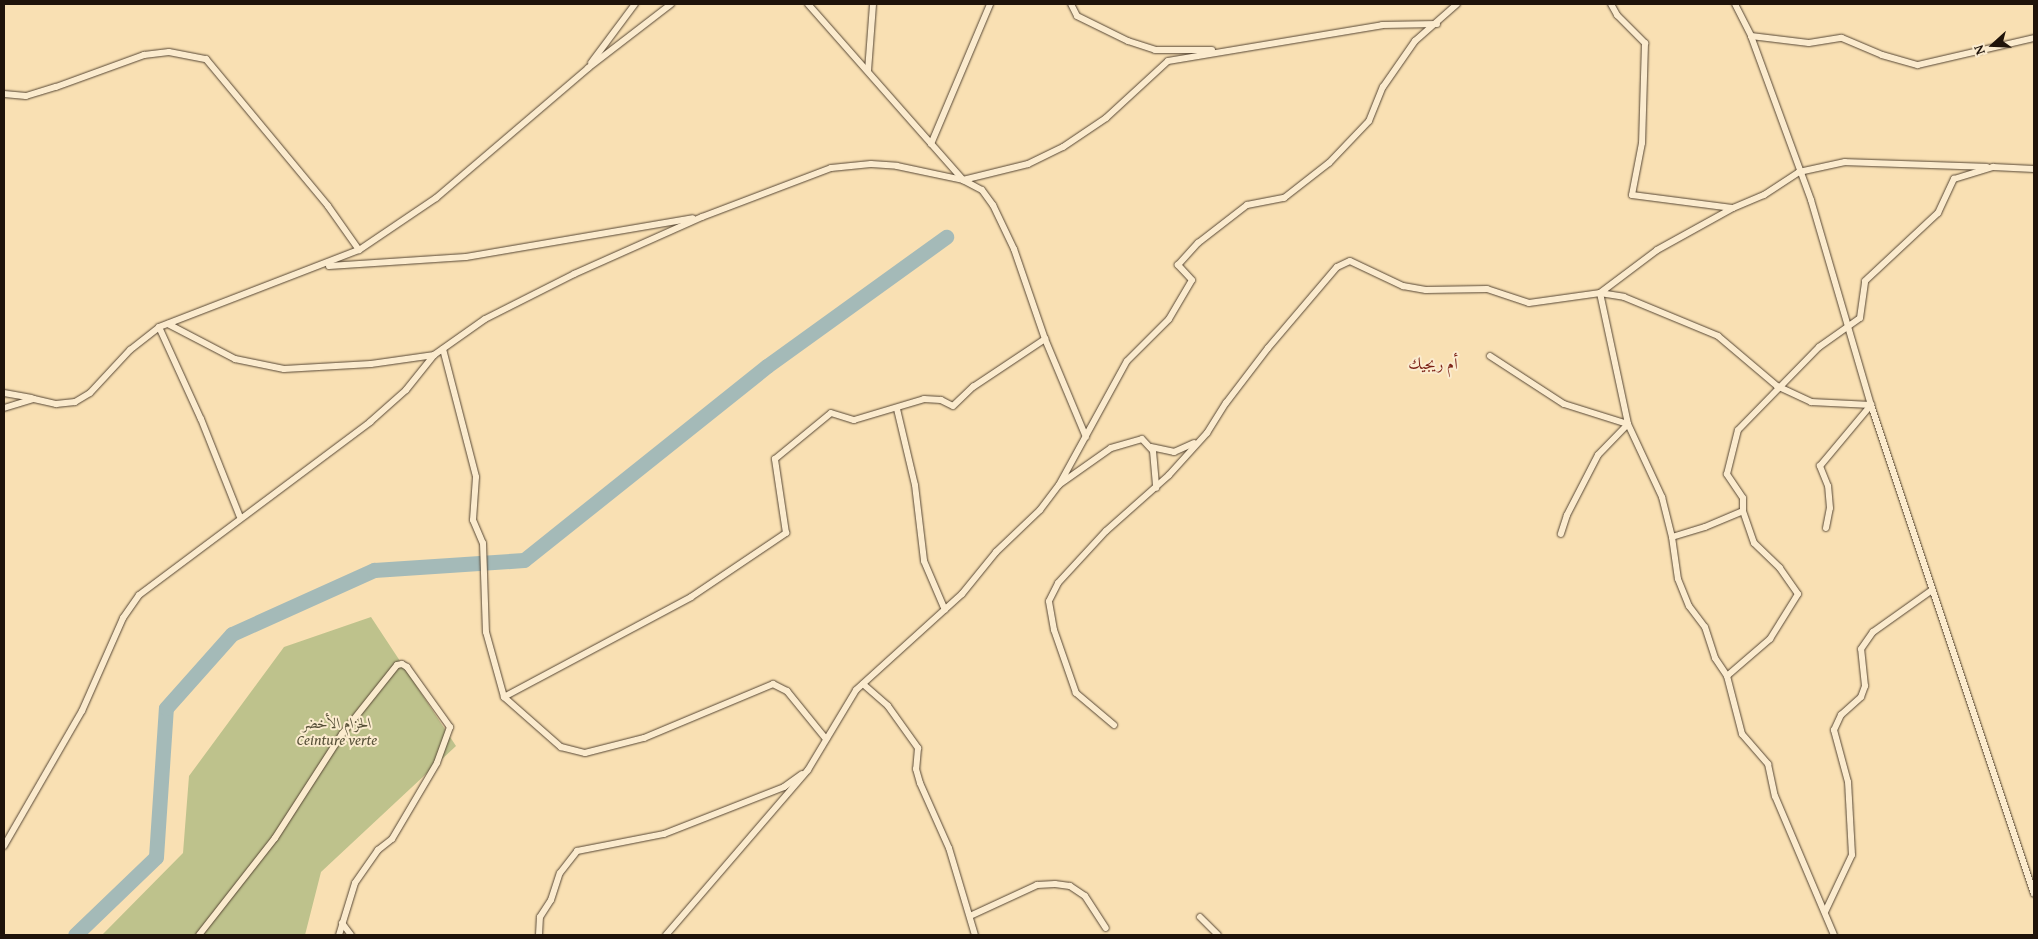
<!DOCTYPE html>
<meta charset="utf-8">
<style>
body{margin:0}
#map{position:relative;width:2038px;height:939px;overflow:hidden;background:#f9e0b3;font-family:"Gentium Book Plus",Amiri,serif}
div>[style]{position:absolute}
.green>*{inset:0;background:#bec28c}
.river>*{height:15px;margin:-7.5px;padding:0 7.5px;transform-origin:7.5px;border-radius:7.5px;background:#a4bab8}
.roads{filter:drop-shadow(0 0 1px #564634) drop-shadow(0 0 1px #564634)}
.minor>*{height:6px;margin:-3px;padding:0 3px;transform-origin:3px;border-radius:3px;background:#fbebce}
span{translate:-50% -50%;white-space:nowrap;text-align:center;line-height:1.15;-webkit-text-stroke:4px #fbebce;paint-order:stroke}
.park-label{font-size:15px;color:#575038;font-style:italic}
.neighbourhood-label{font-size:16px;color:#7a1f14}
.frame{position:absolute;inset:0;border:5px solid #1f130a;pointer-events:none}
.north{position:absolute;left:1968px;top:20px;width:50px;height:50px;-webkit-text-stroke:4px #fbebce;paint-order:stroke;rotate:250deg;font-size:14px;font-weight:700;line-height:20px;text-align:center;color:#1f130a}
.north::after{content:'';display:block;margin:auto;width:18px;height:22px;background:#1f130a;clip-path:polygon(50% 0,100% 100%,50% 72%,0 100%)}
</style>
<div id="map">
<div class="green">
<i style="clip-path:polygon(371px 617px,456px 746px,321px 872px,305px 935px,102px 935px,183px 853px,189px 776px,284px 647px)"></i>
</div>
<div class="river">
<i style="left:75px;top:935px;width:112px;rotate:-43.9deg"></i>
<i style="left:156px;top:857px;width:149px;rotate:-86.2deg"></i>
<i style="left:166px;top:708px;width:99px;rotate:-48.3deg"></i>
<i style="left:232px;top:634px;width:156px;rotate:-24.3deg"></i>
<i style="left:374px;top:570px;width:150px;rotate:-3.8deg"></i>
<i style="left:524px;top:560px;width:311px;rotate:-38.6deg"></i>
<i style="left:767px;top:366px;width:221px;rotate:-35.8deg"></i>
</div>
<div class="roads">
<div class="minor">
<i style="left:808px;top:4px;width:235px;rotate:48.6deg"></i>
<i style="left:963px;top:180px;width:21px;rotate:28deg"></i>
<i style="left:982px;top:190px;width:19px;rotate:54deg"></i>
<i style="left:993px;top:205px;width:49px;rotate:64.5deg"></i>
<i style="left:1014px;top:249px;width:95px;rotate:71deg"></i>
<i style="left:1045px;top:339px;width:106px;rotate:67.3deg"></i>
<i style="left:1071px;top:4px;width:13px;rotate:63deg"></i>
<i style="left:1077px;top:16px;width:57px;rotate:26.1deg"></i>
<i style="left:1128px;top:41px;width:28px;rotate:18deg"></i>
<i style="left:1155px;top:50px;width:57px"></i>
<i style="left:1611px;top:4px;width:13px;rotate:61deg"></i>
<i style="left:1617px;top:15px;width:40px;rotate:45deg"></i>
<i style="left:1645px;top:43px;width:100px;rotate:91.7deg"></i>
<i style="left:1642px;top:143px;width:53px;rotate:100.9deg"></i>
<i style="left:1632px;top:195px;width:101px;rotate:7.4deg"></i>
<i style="left:1735px;top:4px;width:36px;rotate:63deg"></i>
<i style="left:1751px;top:36px;width:175px;rotate:69.9deg"></i>
<i style="left:1811px;top:200px;width:214px;rotate:73.7deg"></i>
<i style="left:1871px;top:405px;width:515px;rotate:71.57deg"></i>
<i style="left:1751px;top:36px;width:58px;rotate:6.9deg"></i>
<i style="left:1809px;top:43px;width:33px;rotate:-9deg"></i>
<i style="left:1842px;top:38px;width:43px;rotate:23deg"></i>
<i style="left:1882px;top:55px;width:37px;rotate:16deg"></i>
<i style="left:1918px;top:65px;width:119px;rotate:-13.1deg"></i>
<i style="left:591px;top:63px;width:74px;rotate:-53.3deg"></i>
<i style="left:868px;top:71px;width:67px;rotate:-85.7deg"></i>
<i style="left:4px;top:94px;width:22px;rotate:5deg"></i>
<i style="left:26px;top:96px;width:31px;rotate:-17deg"></i>
<i style="left:56px;top:87px;width:94px;rotate:-20deg"></i>
<i style="left:144px;top:55px;width:25px;rotate:-7deg"></i>
<i style="left:169px;top:52px;width:38px;rotate:11deg"></i>
<i style="left:206px;top:59px;width:191px;rotate:50.3deg"></i>
<i style="left:328px;top:206px;width:54px;rotate:54.8deg"></i>
<i style="left:931px;top:144px;width:152px;rotate:-67.1deg"></i>
<i style="left:329px;top:266px;width:137px;rotate:-3.8deg"></i>
<i style="left:466px;top:257px;width:230px;rotate:-9.7deg"></i>
<i style="left:1600px;top:293px;width:71px;rotate:-37deg"></i>
<i style="left:1657px;top:250px;width:87px;rotate:-28.9deg"></i>
<i style="left:1733px;top:208px;width:34px;rotate:-23deg"></i>
<i style="left:1764px;top:195px;width:42px;rotate:-33.3deg"></i>
<i style="left:1799px;top:172px;width:47px;rotate:-12.3deg"></i>
<i style="left:1845px;top:162px;width:142px;rotate:2deg"></i>
<i style="left:1600px;top:293px;width:24px;rotate:9deg"></i>
<i style="left:1624px;top:297px;width:102px;rotate:22.5deg"></i>
<i style="left:1718px;top:336px;width:77px;rotate:40.3deg"></i>
<i style="left:1777px;top:386px;width:38px;rotate:25deg"></i>
<i style="left:1811px;top:402px;width:60px;rotate:2.9deg"></i>
<i style="left:168px;top:324px;width:76px;rotate:27.6deg"></i>
<i style="left:235px;top:359px;width:50px;rotate:11.5deg"></i>
<i style="left:284px;top:369px;width:87px;rotate:-3.3deg"></i>
<i style="left:371px;top:364px;width:64px;rotate:-8.1deg"></i>
<i style="left:159px;top:327px;width:101px;rotate:65.5deg"></i>
<i style="left:201px;top:419px;width:105px;rotate:68.3deg"></i>
<i style="left:443px;top:349px;width:132px;rotate:75.5deg"></i>
<i style="left:476px;top:477px;width:43px;rotate:94deg"></i>
<i style="left:473px;top:520px;width:25px;rotate:67deg"></i>
<i style="left:483px;top:543px;width:89px;rotate:88.1deg"></i>
<i style="left:486px;top:632px;width:67px;rotate:74.5deg"></i>
<i style="left:504px;top:697px;width:76px;rotate:41.3deg"></i>
<i style="left:561px;top:747px;width:25px;rotate:14deg"></i>
<i style="left:585px;top:753px;width:61px;rotate:-14.3deg"></i>
<i style="left:644px;top:738px;width:140px;rotate:-22.7deg"></i>
<i style="left:773px;top:684px;width:16px;rotate:27deg"></i>
<i style="left:787px;top:691px;width:62px;rotate:50.9deg"></i>
<i style="left:1490px;top:356px;width:88px;rotate:33deg"></i>
<i style="left:1564px;top:404px;width:67px;rotate:17.4deg"></i>
<i style="left:1628px;top:424px;width:43px;rotate:134.1deg"></i>
<i style="left:1598px;top:455px;width:68px;rotate:117.3deg"></i>
<i style="left:1567px;top:515px;width:20px;rotate:108deg"></i>
<i style="left:4px;top:393px;width:28px;rotate:10deg"></i>
<i style="left:4px;top:408px;width:31px;rotate:-17deg"></i>
<i style="left:34px;top:399px;width:23px;rotate:13deg"></i>
<i style="left:56px;top:404px;width:19px;rotate:-6deg"></i>
<i style="left:75px;top:402px;width:17px;rotate:-31deg"></i>
<i style="left:90px;top:393px;width:59px;rotate:-47.1deg"></i>
<i style="left:130px;top:350px;width:37px;rotate:-38deg"></i>
<i style="left:159px;top:327px;width:214px;rotate:-21.1deg"></i>
<i style="left:359px;top:250px;width:93px;rotate:-34deg"></i>
<i style="left:436px;top:198px;width:200px;rotate:-40.5deg"></i>
<i style="left:588px;top:68px;width:105px;rotate:-37.6deg"></i>
<i style="left:897px;top:409px;width:78px;rotate:76.7deg"></i>
<i style="left:915px;top:485px;width:77px;rotate:83.2deg"></i>
<i style="left:924px;top:561px;width:53px;rotate:66.8deg"></i>
<i style="left:1151px;top:447px;width:24px;rotate:12deg"></i>
<i style="left:1174px;top:452px;width:22px;rotate:-24deg"></i>
<i style="left:1060px;top:484px;width:62px;rotate:-35.2deg"></i>
<i style="left:1111px;top:448px;width:32px;rotate:-16deg"></i>
<i style="left:1142px;top:439px;width:16px;rotate:47deg"></i>
<i style="left:1153px;top:451px;width:37px;rotate:85deg"></i>
<i style="left:1826px;top:528px;width:20px;rotate:-79deg"></i>
<i style="left:1830px;top:508px;width:22px;rotate:-95deg"></i>
<i style="left:1828px;top:486px;width:22px;rotate:-112deg"></i>
<i style="left:1820px;top:466px;width:80px;rotate:-50.1deg"></i>
<i style="left:1672px;top:537px;width:34px;rotate:-17deg"></i>
<i style="left:1705px;top:527px;width:41px;rotate:-22.8deg"></i>
<i style="left:1743px;top:511px;width:13px;rotate:-90deg"></i>
<i style="left:1743px;top:498px;width:29px;rotate:-124deg"></i>
<i style="left:1727px;top:474px;width:45px;rotate:-76deg"></i>
<i style="left:1738px;top:430px;width:116px;rotate:-45.7deg"></i>
<i style="left:1819px;top:347px;width:50px;rotate:-35.3deg"></i>
<i style="left:1860px;top:318px;width:37px;rotate:-82deg"></i>
<i style="left:1865px;top:281px;width:100px;rotate:-43deg"></i>
<i style="left:1938px;top:213px;width:38px;rotate:-65deg"></i>
<i style="left:1954px;top:179px;width:41px;rotate:-17.1deg"></i>
<i style="left:1993px;top:167px;width:41px;rotate:2.8deg"></i>
<i style="left:1727px;top:676px;width:57px;rotate:-40.7deg"></i>
<i style="left:1770px;top:639px;width:53px;rotate:-58.1deg"></i>
<i style="left:1798px;top:594px;width:32px;rotate:-125deg"></i>
<i style="left:1780px;top:568px;width:36px;rotate:-136deg"></i>
<i style="left:1754px;top:543px;width:34px;rotate:-109deg"></i>
<i style="left:863px;top:684px;width:33px;rotate:41deg"></i>
<i style="left:888px;top:706px;width:52px;rotate:54.5deg"></i>
<i style="left:918px;top:748px;width:21px;rotate:95deg"></i>
<i style="left:916px;top:769px;width:15px;rotate:74deg"></i>
<i style="left:920px;top:783px;width:71px;rotate:66deg"></i>
<i style="left:949px;top:848px;width:91px;rotate:73.4deg"></i>
<i style="left:504px;top:697px;width:212px;rotate:-28.1deg"></i>
<i style="left:691px;top:597px;width:115px;rotate:-34deg"></i>
<i style="left:786px;top:533px;width:75px;rotate:-98.5deg"></i>
<i style="left:775px;top:459px;width:72px;rotate:-39.4deg"></i>
<i style="left:831px;top:413px;width:24px;rotate:17deg"></i>
<i style="left:854px;top:420px;width:73px;rotate:-16.7deg"></i>
<i style="left:924px;top:399px;width:17px;rotate:3deg"></i>
<i style="left:941px;top:400px;width:13px;rotate:27deg"></i>
<i style="left:953px;top:406px;width:28px;rotate:-44deg"></i>
<i style="left:973px;top:387px;width:87px;rotate:-33.7deg"></i>
<i style="left:1114px;top:725px;width:50px;rotate:-139.9deg"></i>
<i style="left:1076px;top:693px;width:67px;rotate:-109.2deg"></i>
<i style="left:1054px;top:630px;width:29px;rotate:-100deg"></i>
<i style="left:1049px;top:601px;width:20px;rotate:-63deg"></i>
<i style="left:1058px;top:583px;width:71px;rotate:-47.3deg"></i>
<i style="left:1106px;top:531px;width:84px;rotate:-41.6deg"></i>
<i style="left:1169px;top:475px;width:57px;rotate:-47.9deg"></i>
<i style="left:1207px;top:433px;width:36px;rotate:-58deg"></i>
<i style="left:1226px;top:403px;width:69px;rotate:-52.6deg"></i>
<i style="left:1268px;top:348px;width:106px;rotate:-49.6deg"></i>
<i style="left:1337px;top:267px;width:14px;rotate:-25deg"></i>
<i style="left:1350px;top:261px;width:59px;rotate:25.3deg"></i>
<i style="left:1403px;top:286px;width:23px;rotate:10deg"></i>
<i style="left:1426px;top:290px;width:61px;rotate:-0.9deg"></i>
<i style="left:1487px;top:289px;width:44px;rotate:18.4deg"></i>
<i style="left:1529px;top:303px;width:72px;rotate:-8deg"></i>
<i style="left:1600px;top:293px;width:134px;rotate:77.9deg"></i>
<i style="left:1628px;top:424px;width:81px;rotate:65deg"></i>
<i style="left:1662px;top:497px;width:41px;rotate:76deg"></i>
<i style="left:1672px;top:537px;width:42px;rotate:81.9deg"></i>
<i style="left:1678px;top:579px;width:29px;rotate:68deg"></i>
<i style="left:1689px;top:606px;width:26px;rotate:53deg"></i>
<i style="left:1705px;top:627px;width:33px;rotate:72deg"></i>
<i style="left:1715px;top:658px;width:22px;rotate:56deg"></i>
<i style="left:1727px;top:676px;width:60px;rotate:75.5deg"></i>
<i style="left:1742px;top:734px;width:40px;rotate:49deg"></i>
<i style="left:1768px;top:764px;width:33px;rotate:78deg"></i>
<i style="left:1775px;top:796px;width:151px;rotate:67deg"></i>
<i style="left:4px;top:846px;width:156px;rotate:-60deg"></i>
<i style="left:82px;top:711px;width:102px;rotate:-66.2deg"></i>
<i style="left:123px;top:618px;width:28px;rotate:-55deg"></i>
<i style="left:139px;top:595px;width:289px;rotate:-36.8deg"></i>
<i style="left:370px;top:422px;width:48px;rotate:-41.6deg"></i>
<i style="left:406px;top:390px;width:45px;rotate:-51.3deg"></i>
<i style="left:434px;top:355px;width:62px;rotate:-35.2deg"></i>
<i style="left:485px;top:319px;width:100px;rotate:-26.8deg"></i>
<i style="left:574px;top:274px;width:140px;rotate:-24deg"></i>
<i style="left:702px;top:217px;width:138px;rotate:-20.8deg"></i>
<i style="left:831px;top:168px;width:40px;rotate:-5.7deg"></i>
<i style="left:871px;top:164px;width:26px;rotate:4deg"></i>
<i style="left:897px;top:166px;width:67px;rotate:12deg"></i>
<i style="left:963px;top:180px;width:67px;rotate:-13.8deg"></i>
<i style="left:1028px;top:164px;width:39px;rotate:-26deg"></i>
<i style="left:1063px;top:147px;width:52px;rotate:-34deg"></i>
<i style="left:1106px;top:118px;width:84px;rotate:-42.6deg"></i>
<i style="left:1168px;top:61px;width:217px;rotate:-9.5deg"></i>
<i style="left:1382px;top:25px;width:55px;rotate:-1deg"></i>
<i style="left:1825px;top:912px;width:63px;rotate:-64.7deg"></i>
<i style="left:1852px;top:855px;width:73px;rotate:-93.1deg"></i>
<i style="left:1848px;top:782px;width:54px;rotate:-105.1deg"></i>
<i style="left:1834px;top:730px;width:17px;rotate:-65deg"></i>
<i style="left:1841px;top:715px;width:27px;rotate:-42deg"></i>
<i style="left:1861px;top:697px;width:12px;rotate:-70deg"></i>
<i style="left:1865px;top:686px;width:37px;rotate:-96deg"></i>
<i style="left:1861px;top:649px;width:21px;rotate:-55deg"></i>
<i style="left:1873px;top:632px;width:72px;rotate:-35.4deg"></i>
<i style="left:970px;top:916px;width:74px;rotate:-24.8deg"></i>
<i style="left:1037px;top:885px;width:18px;rotate:-3deg"></i>
<i style="left:1055px;top:884px;width:15px;rotate:8deg"></i>
<i style="left:1070px;top:886px;width:18px;rotate:34deg"></i>
<i style="left:1085px;top:896px;width:38px;rotate:57deg"></i>
<i style="left:1200px;top:917px;width:25px;rotate:45deg"></i>
<i style="left:342px;top:923px;width:15px;rotate:53deg"></i>
<i style="left:199px;top:935px;width:123px;rotate:-51.9deg"></i>
<i style="left:275px;top:838px;width:124px;rotate:-57.2deg"></i>
<i style="left:342px;top:734px;width:88px;rotate:-51.4deg"></i>
<i style="left:397px;top:665px;width:5px;rotate:-11deg"></i>
<i style="left:402px;top:664px;width:6px;rotate:31deg"></i>
<i style="left:407px;top:667px;width:74px;rotate:54.4deg"></i>
<i style="left:450px;top:727px;width:38px;rotate:110deg"></i>
<i style="left:437px;top:763px;width:88px;rotate:120.6deg"></i>
<i style="left:392px;top:839px;width:18px;rotate:142deg"></i>
<i style="left:378px;top:850px;width:40px;rotate:124.9deg"></i>
<i style="left:355px;top:883px;width:54px;rotate:107.1deg"></i>
<i style="left:539px;top:935px;width:18px;rotate:-87deg"></i>
<i style="left:540px;top:917px;width:20px;rotate:-57deg"></i>
<i style="left:551px;top:900px;width:28px;rotate:-72deg"></i>
<i style="left:560px;top:873px;width:28px;rotate:-52deg"></i>
<i style="left:577px;top:851px;width:89px;rotate:-11.1deg"></i>
<i style="left:664px;top:834px;width:129px;rotate:-21.4deg"></i>
<i style="left:784px;top:787px;width:22px;rotate:-36deg"></i>
<i style="left:666px;top:935px;width:218px;rotate:-49.3deg"></i>
<i style="left:808px;top:770px;width:93px;rotate:-59deg"></i>
<i style="left:856px;top:690px;width:143px;rotate:-42.2deg"></i>
<i style="left:962px;top:594px;width:54px;rotate:-51deg"></i>
<i style="left:996px;top:552px;width:61px;rotate:-43.7deg"></i>
<i style="left:1040px;top:510px;width:31px;rotate:-53deg"></i>
<i style="left:1059px;top:485px;width:141px;rotate:-61.3deg"></i>
<i style="left:1127px;top:361px;width:59px;rotate:-45deg"></i>
<i style="left:1169px;top:319px;width:45px;rotate:-59.5deg"></i>
<i style="left:1192px;top:280px;width:21px;rotate:-133deg"></i>
<i style="left:1178px;top:265px;width:30px;rotate:-48deg"></i>
<i style="left:1198px;top:243px;width:62px;rotate:-37.8deg"></i>
<i style="left:1247px;top:205px;width:38px;rotate:-11deg"></i>
<i style="left:1284px;top:198px;width:57px;rotate:-37.9deg"></i>
<i style="left:1329px;top:163px;width:58px;rotate:-46.4deg"></i>
<i style="left:1369px;top:121px;width:37px;rotate:-68deg"></i>
<i style="left:1383px;top:87px;width:56px;rotate:-55.2deg"></i>
<i style="left:1415px;top:41px;width:56px;rotate:-41.4deg"></i>
</div>
</div>
<div class="park-label">
<span style="left:337px;top:731px">الحزام الأخضر<br>Ceinture verte</span>
</div>
<div class="neighbourhood-label">
<span style="left:1433px;top:363px">أم ريجيك</span>
</div>
<div class="frame"></div>
<div class="north">N</div>
</div>
